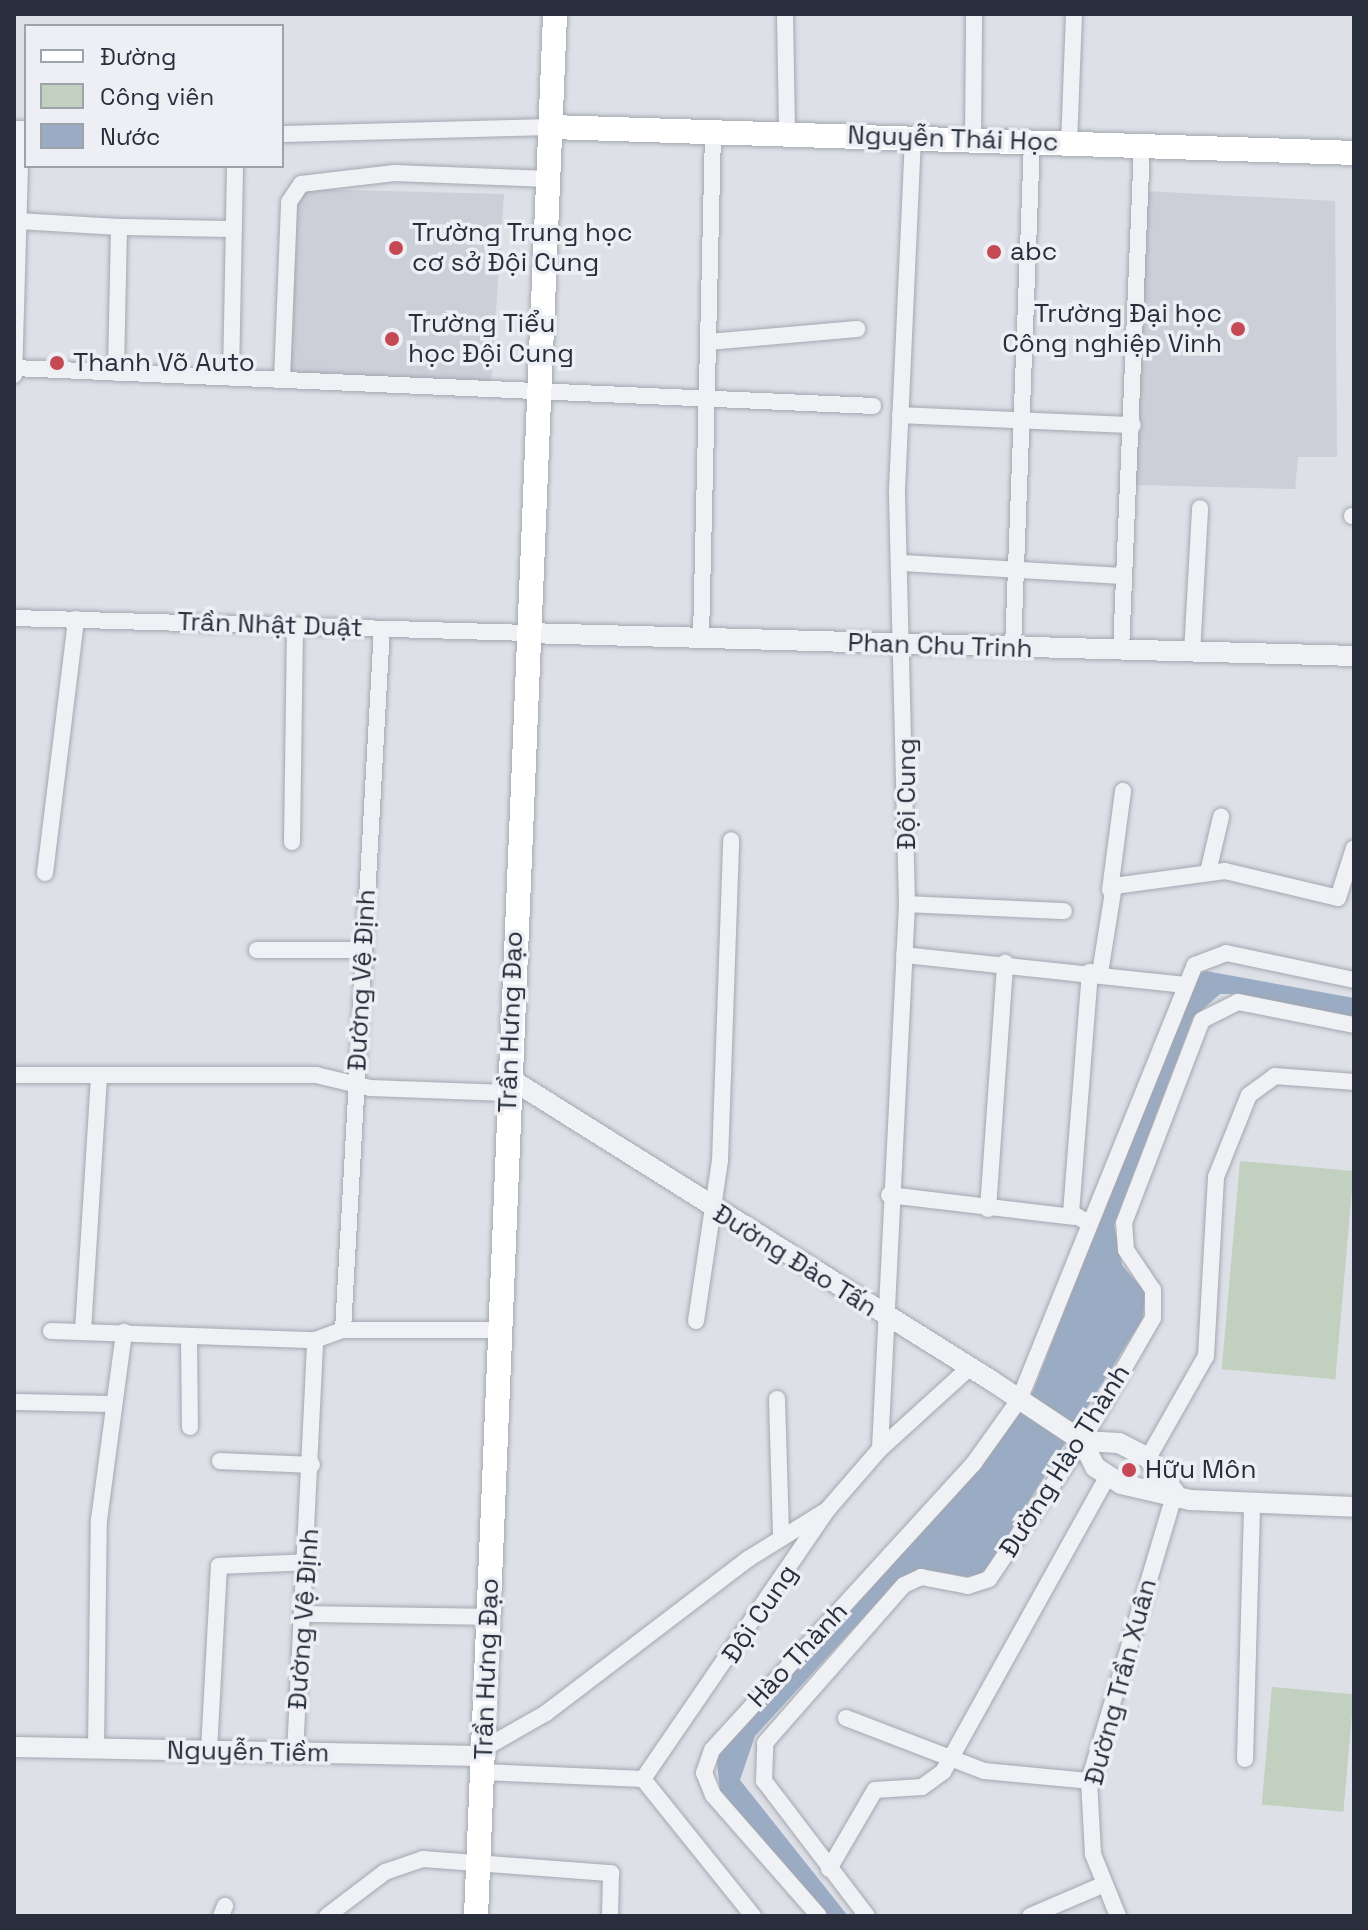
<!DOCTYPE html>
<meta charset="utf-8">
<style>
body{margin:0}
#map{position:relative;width:1368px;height:1930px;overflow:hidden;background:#dde0e6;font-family:"Space Grotesk",sans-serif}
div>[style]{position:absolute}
.built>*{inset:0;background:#cccfd8}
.green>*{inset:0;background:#c2d0bf;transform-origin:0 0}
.water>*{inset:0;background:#9aacc4}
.roads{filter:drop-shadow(0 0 2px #a3a7b0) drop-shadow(0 0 2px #a3a7b0)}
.minor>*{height:16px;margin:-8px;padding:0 8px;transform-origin:8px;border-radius:8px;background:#f0f1f5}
.tertiary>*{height:20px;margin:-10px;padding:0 10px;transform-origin:10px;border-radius:10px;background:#f0f1f5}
.secondary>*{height:24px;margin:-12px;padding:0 12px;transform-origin:12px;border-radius:12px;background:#fff}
.dots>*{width:22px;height:22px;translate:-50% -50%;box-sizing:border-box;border:4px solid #edeff4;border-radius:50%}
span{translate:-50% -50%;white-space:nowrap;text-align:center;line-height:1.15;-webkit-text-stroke:7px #edeff4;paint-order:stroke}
.street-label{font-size:26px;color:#282e3c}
.poi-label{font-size:26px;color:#282e3c}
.left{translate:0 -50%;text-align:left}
.right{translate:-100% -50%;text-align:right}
.frame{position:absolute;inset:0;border:16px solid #282e3c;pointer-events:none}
.legend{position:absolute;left:24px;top:24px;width:260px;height:144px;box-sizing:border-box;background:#edeff4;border:2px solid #9ea2aa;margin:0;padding:10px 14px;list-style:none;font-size:24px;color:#282e3c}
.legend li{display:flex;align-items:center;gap:16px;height:40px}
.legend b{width:40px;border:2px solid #9ea2aa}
</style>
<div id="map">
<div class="built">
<i style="clip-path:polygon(304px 189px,504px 194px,491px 384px,289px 375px,294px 203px)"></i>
<i style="clip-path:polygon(1146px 191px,1335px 201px,1337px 457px,1298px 457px,1295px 489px,1135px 485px)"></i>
</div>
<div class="green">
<i style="left:1240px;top:1161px;width:114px;height:209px;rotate:5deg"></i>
<i style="left:1272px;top:1687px;width:82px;height:118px;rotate:5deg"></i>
</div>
<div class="water">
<i style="clip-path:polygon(1206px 971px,1354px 998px,1354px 1020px,1239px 994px,1220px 994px,1193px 1018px,1114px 1225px,1122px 1265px,1145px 1292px,1143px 1318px,988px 1567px,975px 1578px,925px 1570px,898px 1580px,755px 1736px,740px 1780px,848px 1916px,823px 1916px,720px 1791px,716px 1751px,1032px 1394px,1194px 976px)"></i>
</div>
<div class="roads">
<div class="minor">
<i style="left:785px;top:14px;width:118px;rotate:89deg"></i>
<i style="left:14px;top:129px;width:7px"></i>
<i style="left:21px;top:129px;width:246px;rotate:91.6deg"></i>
<i style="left:282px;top:134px;width:269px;rotate:-1.5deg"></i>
<i style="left:973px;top:140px;width:126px;rotate:-89.5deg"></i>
<i style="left:1069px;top:144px;width:130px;rotate:-87.8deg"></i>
<i style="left:18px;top:221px;width:101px;rotate:3.4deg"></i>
<i style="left:119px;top:227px;width:146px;rotate:91.2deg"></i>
<i style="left:119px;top:227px;width:115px;rotate:1deg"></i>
<i style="left:708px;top:342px;width:150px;rotate:-5deg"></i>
<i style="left:14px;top:368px;width:860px;rotate:2.53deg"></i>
<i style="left:231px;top:377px;width:211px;rotate:-88.9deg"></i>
<i style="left:282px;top:380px;width:178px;rotate:-87.7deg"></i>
<i style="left:289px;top:202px;width:22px;rotate:-56deg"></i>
<i style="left:301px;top:184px;width:94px;rotate:-6.7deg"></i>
<i style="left:394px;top:173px;width:155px;rotate:2.2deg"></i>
<i style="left:900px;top:415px;width:233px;rotate:2.5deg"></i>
<i style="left:1352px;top:516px;width:2px"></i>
<i style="left:902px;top:563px;width:221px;rotate:3.4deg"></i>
<i style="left:14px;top:618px;width:513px;rotate:1.67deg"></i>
<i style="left:701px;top:638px;width:506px;rotate:-88.64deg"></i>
<i style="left:1013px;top:648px;width:505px;rotate:-87.85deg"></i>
<i style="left:1121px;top:651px;width:505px;rotate:-87.62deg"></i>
<i style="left:1192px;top:653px;width:145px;rotate:-86.8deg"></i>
<i style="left:292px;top:842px;width:216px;rotate:-89.2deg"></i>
<i style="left:1208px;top:872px;width:57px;rotate:-76.7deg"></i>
<i style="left:45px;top:873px;width:256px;rotate:-83deg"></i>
<i style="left:1110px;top:890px;width:100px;rotate:-82.5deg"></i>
<i style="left:907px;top:904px;width:157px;rotate:2.6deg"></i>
<i style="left:257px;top:950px;width:107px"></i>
<i style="left:904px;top:955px;width:282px;rotate:6.1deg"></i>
<i style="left:1100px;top:973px;width:88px;rotate:-80.9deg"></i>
<i style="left:1114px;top:886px;width:112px;rotate:-7.7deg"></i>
<i style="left:1225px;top:871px;width:116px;rotate:13.4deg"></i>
<i style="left:1338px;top:898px;width:52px;rotate:-72.3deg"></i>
<i style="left:14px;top:1075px;width:302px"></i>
<i style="left:316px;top:1075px;width:56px;rotate:13.5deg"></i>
<i style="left:370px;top:1088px;width:138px;rotate:2.1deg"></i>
<i style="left:889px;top:1195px;width:185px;rotate:6.8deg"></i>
<i style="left:988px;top:1209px;width:247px;rotate:-86deg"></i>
<i style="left:1085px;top:1221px;width:16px;rotate:-150deg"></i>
<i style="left:1071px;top:1213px;width:242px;rotate:-85.5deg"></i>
<i style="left:696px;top:1321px;width:162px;rotate:-81.5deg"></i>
<i style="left:720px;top:1161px;width:321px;rotate:-88deg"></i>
<i style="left:343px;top:1330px;width:702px;rotate:-86.82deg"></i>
<i style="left:51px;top:1331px;width:264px;rotate:2deg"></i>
<i style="left:315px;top:1340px;width:30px;rotate:-20deg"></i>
<i style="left:343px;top:1330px;width:156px"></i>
<i style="left:83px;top:1331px;width:256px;rotate:-86.4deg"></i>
<i style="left:189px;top:1338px;width:89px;rotate:89.4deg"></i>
<i style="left:777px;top:1399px;width:137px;rotate:88.3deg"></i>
<i style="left:14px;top:1402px;width:99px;rotate:1.2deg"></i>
<i style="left:880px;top:1449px;width:546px;rotate:-87.16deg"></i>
<i style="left:907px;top:904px;width:414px;rotate:-91.4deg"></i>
<i style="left:897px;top:490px;width:352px;rotate:-87.4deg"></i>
<i style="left:1148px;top:1458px;width:117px;rotate:-60.4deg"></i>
<i style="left:1206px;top:1356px;width:179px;rotate:-86.8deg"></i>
<i style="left:1216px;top:1177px;width:88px;rotate:-68.1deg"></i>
<i style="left:1249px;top:1095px;width:32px;rotate:-36deg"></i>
<i style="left:1275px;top:1076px;width:79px;rotate:4.3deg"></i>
<i style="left:220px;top:1461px;width:92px;rotate:2.5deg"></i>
<i style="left:307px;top:1614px;width:182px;rotate:0.9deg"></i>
<i style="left:846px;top:1718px;width:148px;rotate:21deg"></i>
<i style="left:984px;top:1771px;width:105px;rotate:5.4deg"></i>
<i style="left:483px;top:1749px;width:73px;rotate:-29.7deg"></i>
<i style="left:546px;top:1713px;width:254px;rotate:-37.3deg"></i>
<i style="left:748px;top:1559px;width:93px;rotate:-31.8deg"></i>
<i style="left:96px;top:1750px;width:230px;rotate:-89.3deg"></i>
<i style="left:99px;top:1520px;width:190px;rotate:-82.4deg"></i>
<i style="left:209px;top:1750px;width:184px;rotate:-86.9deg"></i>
<i style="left:219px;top:1566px;width:91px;rotate:-2.5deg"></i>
<i style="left:295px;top:1754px;width:414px;rotate:-87.2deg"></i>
<i style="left:1245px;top:1759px;width:255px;rotate:-88.4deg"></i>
<i style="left:482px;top:1772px;width:161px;rotate:2.5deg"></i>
<i style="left:643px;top:1779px;width:327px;rotate:-55.6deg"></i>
<i style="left:828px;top:1509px;width:79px;rotate:-49.1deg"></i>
<i style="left:880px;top:1449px;width:120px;rotate:-42.3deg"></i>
<i style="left:643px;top:1779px;width:176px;rotate:51.2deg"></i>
<i style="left:829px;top:1869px;width:91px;rotate:-59.8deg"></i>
<i style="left:875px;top:1790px;width:47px;rotate:-3.7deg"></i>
<i style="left:922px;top:1787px;width:26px;rotate:-36deg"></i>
<i style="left:943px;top:1772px;width:340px;rotate:-60.9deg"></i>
<i style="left:221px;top:1916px;width:11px;rotate:-68deg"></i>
<i style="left:327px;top:1916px;width:73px;rotate:-37.2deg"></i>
<i style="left:385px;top:1872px;width:40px;rotate:-18.9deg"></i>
<i style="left:423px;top:1859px;width:189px;rotate:4.3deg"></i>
<i style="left:611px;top:1873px;width:43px;rotate:91.3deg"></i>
<i style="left:819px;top:1916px;width:161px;rotate:-131.2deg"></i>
<i style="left:713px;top:1795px;width:24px;rotate:-112deg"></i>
<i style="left:704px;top:1773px;width:24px;rotate:-71deg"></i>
<i style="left:712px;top:1750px;width:389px;rotate:-47.6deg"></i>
<i style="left:974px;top:1463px;width:77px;rotate:-54.5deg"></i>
<i style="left:1019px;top:1400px;width:469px;rotate:-68deg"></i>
<i style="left:1195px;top:965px;width:33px;rotate:-21deg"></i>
<i style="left:1226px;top:953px;width:131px;rotate:11.9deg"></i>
<i style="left:867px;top:1916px;width:170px;rotate:-127.3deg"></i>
<i style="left:764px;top:1781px;width:38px;rotate:-88deg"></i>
<i style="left:765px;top:1743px;width:210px;rotate:-48.7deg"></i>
<i style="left:904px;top:1585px;width:19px;rotate:-25deg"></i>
<i style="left:921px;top:1577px;width:48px;rotate:10.8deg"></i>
<i style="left:968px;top:1586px;width:22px;rotate:-18deg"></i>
<i style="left:989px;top:1579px;width:166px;rotate:-56deg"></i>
<i style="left:1082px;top:1441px;width:142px;rotate:-60deg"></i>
<i style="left:1153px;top:1318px;width:28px;rotate:-90deg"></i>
<i style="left:1153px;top:1290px;width:48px;rotate:-124deg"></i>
<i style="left:1126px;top:1250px;width:27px;rotate:-94deg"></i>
<i style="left:1124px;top:1223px;width:217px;rotate:-69deg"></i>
<i style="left:1202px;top:1020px;width:40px;rotate:-26.6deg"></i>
<i style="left:1238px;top:1002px;width:118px;rotate:11.2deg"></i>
<i style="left:1030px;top:1916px;width:76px;rotate:-23.2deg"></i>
<i style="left:1118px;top:1916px;width:67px;rotate:-112deg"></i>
<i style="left:1093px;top:1854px;width:73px;rotate:-93.1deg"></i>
<i style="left:1089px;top:1781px;width:301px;rotate:-73.4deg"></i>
</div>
<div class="tertiary">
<i style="left:527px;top:633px;width:827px;rotate:1.59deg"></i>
<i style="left:509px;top:1078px;width:570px;rotate:32.1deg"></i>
<i style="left:992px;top:1381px;width:108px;rotate:33.7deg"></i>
<i style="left:1082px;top:1441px;width:29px;rotate:63deg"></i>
<i style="left:1095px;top:1467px;width:31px;rotate:33deg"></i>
<i style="left:1121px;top:1484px;width:71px;rotate:13.1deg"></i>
<i style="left:1190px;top:1500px;width:164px;rotate:2.4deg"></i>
<i style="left:1082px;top:1441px;width:37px;rotate:3deg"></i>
<i style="left:1119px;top:1443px;width:33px;rotate:27deg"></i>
<i style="left:1148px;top:1458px;width:44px;rotate:52.4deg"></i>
<i style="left:14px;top:1747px;width:468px;rotate:1.1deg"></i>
</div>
<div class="secondary">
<i style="left:551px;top:127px;width:803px;rotate:1.85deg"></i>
<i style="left:476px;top:1916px;width:1904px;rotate:-87.62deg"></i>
</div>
</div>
<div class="dots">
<i style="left:396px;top:248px;background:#c44954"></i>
<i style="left:994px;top:252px;background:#c44954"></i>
<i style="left:1238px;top:329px;background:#c44954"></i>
<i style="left:392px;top:339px;background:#c44954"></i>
<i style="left:57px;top:363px;background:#c44954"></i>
<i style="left:1129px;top:1470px;background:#c44954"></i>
</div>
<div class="street-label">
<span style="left:953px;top:139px;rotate:2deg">Nguyễn Thái Học</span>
<span style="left:270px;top:625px;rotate:2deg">Trần Nhật Duật</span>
<span style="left:940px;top:646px;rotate:2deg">Phan Chu Trinh</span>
<span style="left:907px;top:794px;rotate:-90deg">Đội Cung</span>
<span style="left:362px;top:980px;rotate:-87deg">Đường Vệ Định</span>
<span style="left:511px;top:1022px;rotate:-88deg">Trần Hưng Đạo</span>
<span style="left:795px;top:1261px;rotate:32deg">Đường Đào Tấn</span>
<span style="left:1065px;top:1461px;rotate:-58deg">Đường Hào Thành</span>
<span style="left:760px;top:1614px;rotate:-56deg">Đội Cung</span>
<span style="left:304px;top:1619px;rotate:-86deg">Đường Vệ Định</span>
<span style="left:798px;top:1655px;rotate:-47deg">Hào Thành</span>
<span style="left:487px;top:1669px;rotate:-88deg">Trần Hưng Đạo</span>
<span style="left:1121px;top:1682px;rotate:-75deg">Đường Trần Xuân</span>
<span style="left:248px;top:1752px;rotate:1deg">Nguyễn Tiềm</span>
</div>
<div class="poi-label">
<span class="left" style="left:412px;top:248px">Trường Trung học<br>cơ sở Đội Cung</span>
<span class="left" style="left:1010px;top:252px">abc</span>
<span class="right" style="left:1222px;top:329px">Trường Đại học<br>Công nghiệp Vinh</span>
<span class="left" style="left:408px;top:339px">Trường Tiểu<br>học Đội Cung</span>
<span class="left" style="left:73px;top:363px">Thanh Võ Auto</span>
<span class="left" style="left:1145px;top:1470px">Hữu Môn</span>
</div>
<div class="frame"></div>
<ul class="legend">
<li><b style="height:10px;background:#fff"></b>Đường</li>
<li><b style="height:22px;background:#c2d0bf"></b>Công viên</li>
<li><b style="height:22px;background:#9aacc4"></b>Nước</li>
</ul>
</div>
